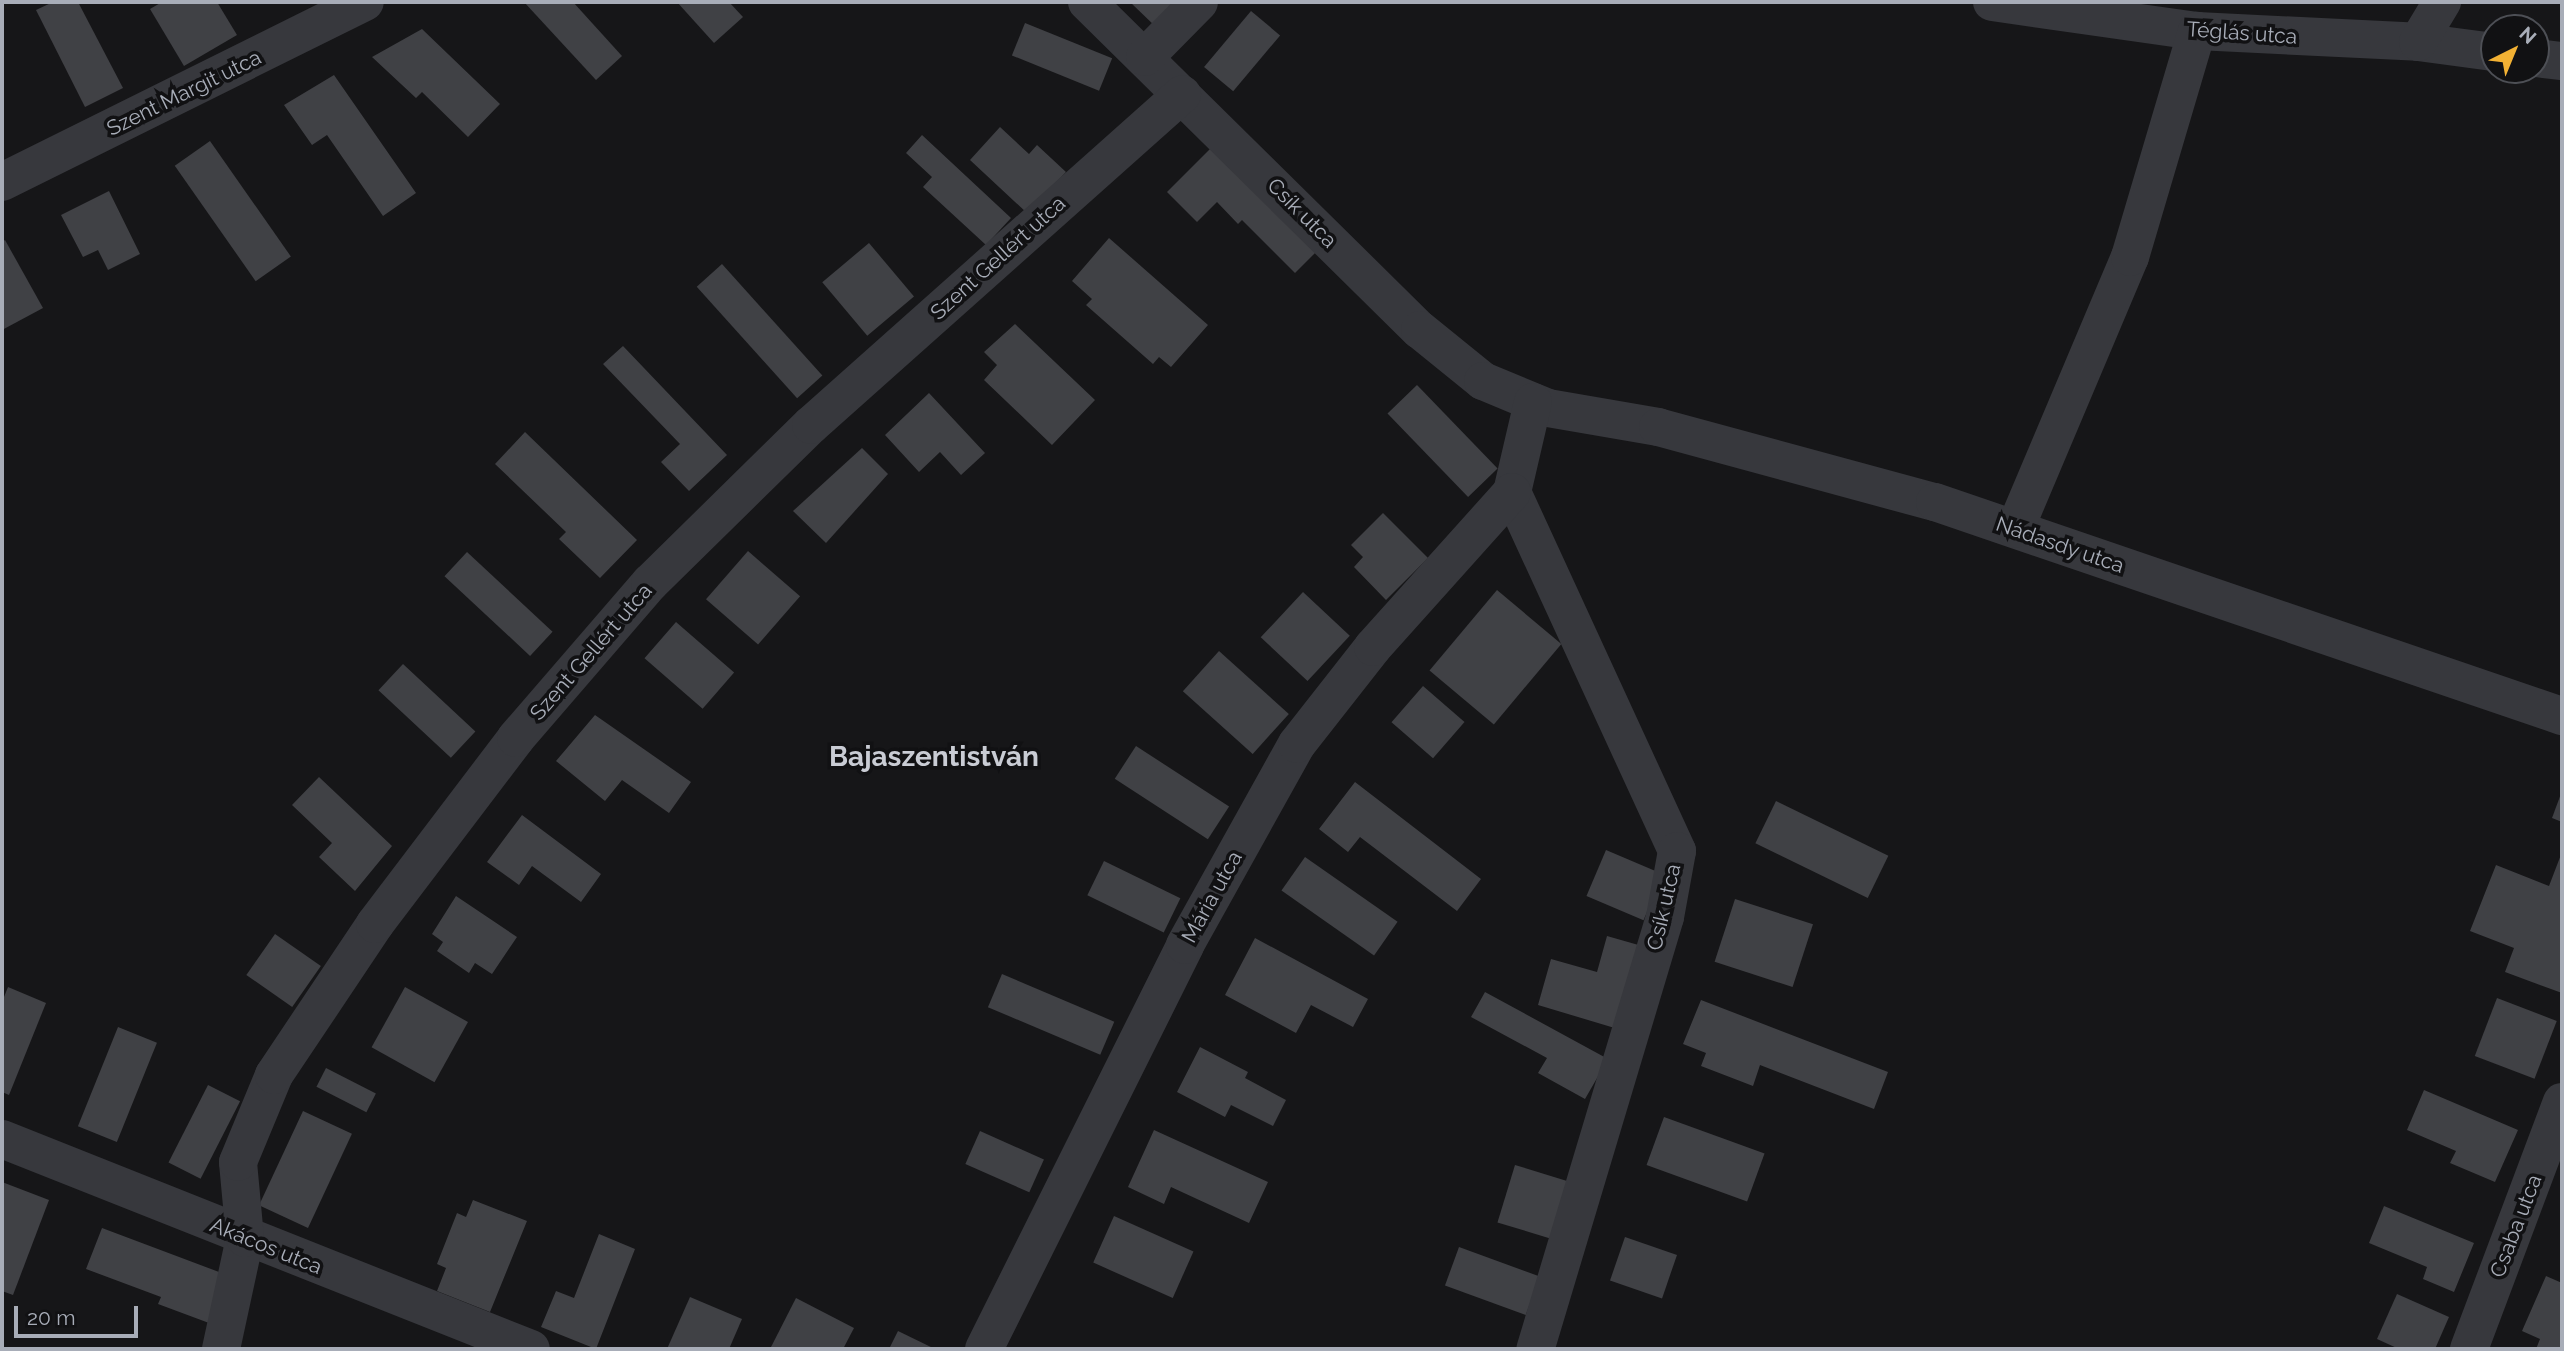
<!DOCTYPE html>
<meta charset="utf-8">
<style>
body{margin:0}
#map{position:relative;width:2564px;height:1351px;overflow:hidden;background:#161618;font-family:Raleway,sans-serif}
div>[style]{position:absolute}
.building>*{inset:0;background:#404145;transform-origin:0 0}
.minor>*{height:38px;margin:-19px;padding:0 19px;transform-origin:19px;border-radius:19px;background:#37383d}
span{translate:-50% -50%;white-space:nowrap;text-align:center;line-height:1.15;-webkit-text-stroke:7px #111113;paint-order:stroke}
.street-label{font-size:21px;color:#a8adb8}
.district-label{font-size:28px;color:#c9ccd4;font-weight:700}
.frame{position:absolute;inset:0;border:4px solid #a8adb8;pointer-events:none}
.north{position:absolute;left:2480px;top:14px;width:70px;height:70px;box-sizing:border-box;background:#111113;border:2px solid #4d4f55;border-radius:50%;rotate:43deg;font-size:19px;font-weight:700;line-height:28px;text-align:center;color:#a8adb8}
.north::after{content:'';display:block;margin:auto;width:24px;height:32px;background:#f2b134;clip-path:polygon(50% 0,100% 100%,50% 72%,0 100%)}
.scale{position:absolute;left:14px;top:1306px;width:124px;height:32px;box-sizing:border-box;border:4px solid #a8adb8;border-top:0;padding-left:9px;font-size:21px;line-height:24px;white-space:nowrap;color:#a8adb8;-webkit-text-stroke:5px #111113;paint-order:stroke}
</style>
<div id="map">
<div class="building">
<i style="clip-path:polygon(53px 2px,78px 2px,123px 88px,85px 107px,36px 10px)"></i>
<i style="clip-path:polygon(162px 2px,217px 2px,237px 35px,184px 66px,150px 9px)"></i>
<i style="clip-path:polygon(524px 2px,573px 2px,622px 56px,596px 80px)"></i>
<i style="clip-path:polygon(677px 2px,729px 2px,743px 17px,714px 43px)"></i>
<i style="clip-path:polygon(1130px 2px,1182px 2px,1157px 28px)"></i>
<i style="left:1251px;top:11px;width:38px;height:73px;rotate:40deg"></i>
<i style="left:1025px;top:23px;width:94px;height:35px;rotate:22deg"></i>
<i style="clip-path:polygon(422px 29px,500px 104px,468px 137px,422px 92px,416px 98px,372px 57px)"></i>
<i style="clip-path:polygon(334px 75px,416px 193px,383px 216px,327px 135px,312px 145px,284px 105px)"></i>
<i style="clip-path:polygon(1000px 127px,1029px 154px,1037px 145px,1066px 172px,1027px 213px,970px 160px)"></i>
<i style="clip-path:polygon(922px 135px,1011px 218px,986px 245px,923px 187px,932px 177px,906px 153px)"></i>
<i style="left:210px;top:141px;width:141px;height:43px;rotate:55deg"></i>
<i style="clip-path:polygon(1217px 142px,1322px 246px,1295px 273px,1242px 220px,1238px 224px,1217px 202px,1197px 222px,1167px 192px)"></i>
<i style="clip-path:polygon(109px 191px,140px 254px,108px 270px,98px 250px,83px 257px,61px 215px)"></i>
<i style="clip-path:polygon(1109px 238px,1208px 325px,1171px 367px,1159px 357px,1153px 364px,1086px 305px,1092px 299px,1072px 281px)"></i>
<i style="clip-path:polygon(5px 240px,43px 308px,2px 330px,2px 242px)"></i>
<i style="left:869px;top:243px;width:70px;height:61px;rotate:50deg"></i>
<i style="left:722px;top:264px;width:150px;height:34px;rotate:48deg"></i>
<i style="clip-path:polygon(1015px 324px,1095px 400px,1052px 445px,984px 380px,997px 365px,984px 352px)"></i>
<i style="clip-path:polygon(623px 346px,727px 455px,689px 491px,661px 462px,680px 444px,603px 364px)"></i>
<i style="left:1417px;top:385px;width:116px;height:41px;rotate:46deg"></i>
<i style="clip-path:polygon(929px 393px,985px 453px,961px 475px,940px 452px,919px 472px,885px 435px)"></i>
<i style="clip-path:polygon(525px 432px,637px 540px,600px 578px,559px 539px,566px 532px,495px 464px)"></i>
<i style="clip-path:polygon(862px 448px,888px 474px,826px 543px,793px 511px)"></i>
<i style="clip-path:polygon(1383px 513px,1428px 558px,1386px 600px,1354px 567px,1363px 557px,1351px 545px)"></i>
<i style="left:748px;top:551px;width:69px;height:64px;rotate:41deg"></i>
<i style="left:467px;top:552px;width:117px;height:33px;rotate:43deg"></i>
<i style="left:1497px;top:590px;width:84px;height:105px;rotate:40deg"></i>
<i style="left:1303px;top:592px;width:64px;height:62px;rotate:43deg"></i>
<i style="left:676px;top:622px;width:77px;height:48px;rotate:41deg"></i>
<i style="left:1219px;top:651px;width:94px;height:54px;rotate:42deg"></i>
<i style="left:403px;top:664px;width:99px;height:36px;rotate:43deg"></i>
<i style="left:1423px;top:686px;width:55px;height:48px;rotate:41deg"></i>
<i style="clip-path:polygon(595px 715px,691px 782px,669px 813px,622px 780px,605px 801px,556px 761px)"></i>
<i style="left:1136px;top:746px;width:111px;height:39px;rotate:33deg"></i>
<i style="clip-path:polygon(319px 777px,392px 846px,355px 891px,319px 857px,332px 843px,292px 805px)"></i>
<i style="clip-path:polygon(1355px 782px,1481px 879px,1457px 911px,1360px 837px,1348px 852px,1319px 829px)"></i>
<i style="clip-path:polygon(2562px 791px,2562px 822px,2552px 818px)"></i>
<i style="left:1776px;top:801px;width:125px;height:47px;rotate:26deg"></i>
<i style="clip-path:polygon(522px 815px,601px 874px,581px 902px,532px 866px,519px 885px,487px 862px)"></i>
<i style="left:1606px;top:850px;width:62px;height:50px;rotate:23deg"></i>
<i style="clip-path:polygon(2562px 852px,2562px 993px,2505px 972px,2514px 948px,2470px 931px,2496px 865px,2549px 886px)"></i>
<i style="left:1305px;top:857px;width:113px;height:41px;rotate:35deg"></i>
<i style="left:1104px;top:861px;width:85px;height:38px;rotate:26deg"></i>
<i style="clip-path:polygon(456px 896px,517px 937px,492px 974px,475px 963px,469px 973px,437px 951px,443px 942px,432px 934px)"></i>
<i style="left:1735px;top:899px;width:82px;height:66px;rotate:18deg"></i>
<i style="left:275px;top:934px;width:56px;height:50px;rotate:35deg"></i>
<i style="clip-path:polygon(1607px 936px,1642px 946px,1618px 1029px,1538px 1005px,1551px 959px,1597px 972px)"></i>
<i style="clip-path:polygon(1255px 938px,1368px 999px,1353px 1027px,1311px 1005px,1296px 1033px,1225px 995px)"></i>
<i style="left:1002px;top:974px;width:122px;height:36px;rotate:23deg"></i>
<i style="clip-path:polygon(8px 987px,46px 1003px,9px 1095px,2px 1092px,2px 1002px)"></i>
<i style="left:405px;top:987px;width:72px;height:69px;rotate:29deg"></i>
<i style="clip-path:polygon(1485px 992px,1608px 1059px,1585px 1099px,1538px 1073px,1547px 1058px,1471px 1017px)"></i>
<i style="left:2497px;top:998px;width:64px;height:62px;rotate:21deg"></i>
<i style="clip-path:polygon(1701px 1000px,1888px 1072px,1874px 1109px,1760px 1065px,1753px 1086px,1701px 1066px,1706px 1053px,1683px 1044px)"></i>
<i style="left:118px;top:1027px;width:42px;height:107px;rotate:22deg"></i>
<i style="clip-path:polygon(1200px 1047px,1248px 1072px,1245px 1078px,1286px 1100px,1273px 1126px,1231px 1105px,1225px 1117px,1177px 1092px)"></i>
<i style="left:326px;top:1068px;width:56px;height:21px;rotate:27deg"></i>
<i style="left:208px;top:1085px;width:36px;height:87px;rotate:27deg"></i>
<i style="clip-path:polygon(2424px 1090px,2518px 1130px,2495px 1182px,2450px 1163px,2456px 1151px,2407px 1130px)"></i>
<i style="left:303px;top:1111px;width:54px;height:104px;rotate:25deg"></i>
<i style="left:1664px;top:1117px;width:107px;height:51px;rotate:20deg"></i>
<i style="clip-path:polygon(1154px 1130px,1268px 1182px,1249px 1223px,1171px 1187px,1164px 1204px,1128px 1187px)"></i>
<i style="left:980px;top:1131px;width:70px;height:36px;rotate:24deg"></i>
<i style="left:1515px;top:1165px;width:62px;height:60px;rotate:17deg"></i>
<i style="clip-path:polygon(2px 1182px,49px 1200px,13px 1295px,2px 1291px)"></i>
<i style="clip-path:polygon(473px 1200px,527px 1221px,490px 1312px,437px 1291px,446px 1268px,437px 1264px,457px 1213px,466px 1217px)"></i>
<i style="clip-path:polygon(2384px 1206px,2474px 1243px,2454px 1292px,2423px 1279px,2427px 1267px,2369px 1243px)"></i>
<i style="left:1114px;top:1216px;width:87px;height:51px;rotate:24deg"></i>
<i style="clip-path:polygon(102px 1228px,227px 1275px,209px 1323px,158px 1304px,161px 1297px,86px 1269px)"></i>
<i style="clip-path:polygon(599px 1234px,635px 1249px,596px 1349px,541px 1327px,556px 1291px,574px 1298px)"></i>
<i style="left:1625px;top:1237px;width:55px;height:46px;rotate:19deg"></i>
<i style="left:1459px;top:1247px;width:86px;height:41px;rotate:20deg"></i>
<i style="clip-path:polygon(2546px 1276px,2562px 1283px,2562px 1349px,2536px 1349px,2540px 1339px,2522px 1331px)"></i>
<i style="clip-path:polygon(2397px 1294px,2449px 1317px,2435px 1349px,2399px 1349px,2377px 1339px)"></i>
<i style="clip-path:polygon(690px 1297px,742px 1319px,729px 1349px,667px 1349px)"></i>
<i style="clip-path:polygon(796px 1298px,854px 1328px,843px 1349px,770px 1349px)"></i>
<i style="clip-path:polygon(898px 1331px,935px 1349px,889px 1349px)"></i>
</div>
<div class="minor">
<i style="left:1087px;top:2px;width:467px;rotate:44.6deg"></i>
<i style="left:1420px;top:330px;width:81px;rotate:39deg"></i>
<i style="left:1483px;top:381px;width:70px;rotate:22.6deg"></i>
<i style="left:1548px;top:408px;width:112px;rotate:9.8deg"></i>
<i style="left:1658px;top:427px;width:287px;rotate:15.2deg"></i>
<i style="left:1935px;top:502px;width:663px;rotate:18.85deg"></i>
<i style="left:1992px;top:2px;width:207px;rotate:8.1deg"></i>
<i style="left:2197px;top:31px;width:221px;rotate:2.8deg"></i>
<i style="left:2418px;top:42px;width:77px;rotate:7.5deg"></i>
<i style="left:2418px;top:42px;width:47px;rotate:-59deg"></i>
<i style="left:1145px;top:57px;width:77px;rotate:-45.5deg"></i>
<i style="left:2536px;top:58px;width:26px;rotate:7deg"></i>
<i style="left:2px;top:182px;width:405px;rotate:-26.4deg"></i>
<i style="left:1533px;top:402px;width:92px;rotate:103.1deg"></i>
<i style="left:1512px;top:492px;width:395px;rotate:65.3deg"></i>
<i style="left:1677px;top:851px;width:67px;rotate:100.3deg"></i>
<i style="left:1665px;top:917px;width:451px;rotate:106.7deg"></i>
<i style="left:2015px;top:529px;width:295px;rotate:-67.1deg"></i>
<i style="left:2130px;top:257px;width:236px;rotate:-73.5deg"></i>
<i style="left:2px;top:1139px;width:569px;rotate:21.65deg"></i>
<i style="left:221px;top:1349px;width:114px;rotate:-77.8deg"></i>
<i style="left:245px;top:1238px;width:76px;rotate:-95.3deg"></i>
<i style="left:238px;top:1162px;width:94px;rotate:-67.5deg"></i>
<i style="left:274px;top:1075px;width:182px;rotate:-56.2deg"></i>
<i style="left:375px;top:924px;width:233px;rotate:-52.8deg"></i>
<i style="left:516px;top:738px;width:205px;rotate:-49.2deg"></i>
<i style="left:650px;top:583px;width:226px;rotate:-44.5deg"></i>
<i style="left:811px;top:425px;width:497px;rotate:-41.7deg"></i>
<i style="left:984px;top:1349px;width:451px;rotate:-63.5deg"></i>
<i style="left:1185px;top:945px;width:230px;rotate:-60.9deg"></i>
<i style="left:1297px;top:744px;width:123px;rotate:-51.9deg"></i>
<i style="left:1373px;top:647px;width:208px;rotate:-48.1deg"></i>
<i style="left:2469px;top:1349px;width:264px;rotate:-69.4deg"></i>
</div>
<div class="street-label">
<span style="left:2242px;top:33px;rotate:4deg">Téglás utca</span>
<span style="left:184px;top:93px;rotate:-26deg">Szent Margit utca</span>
<span style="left:1302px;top:213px;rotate:45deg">Csík utca</span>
<span style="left:998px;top:258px;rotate:-42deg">Szent Gellért utca</span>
<span style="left:2060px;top:545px;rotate:19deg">Nádasdy utca</span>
<span style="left:591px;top:652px;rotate:-49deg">Szent Gellért utca</span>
<span style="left:1212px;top:897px;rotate:-61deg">Mária utca</span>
<span style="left:1664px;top:907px;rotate:-77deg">Csík utca</span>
<span style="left:2516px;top:1226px;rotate:-69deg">Csaba utca</span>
<span style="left:266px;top:1246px;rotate:22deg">Akácos utca</span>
</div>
<div class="district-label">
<span style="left:934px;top:757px">Bajaszentistván</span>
</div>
<div class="frame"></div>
<div class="north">N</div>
<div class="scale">20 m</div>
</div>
